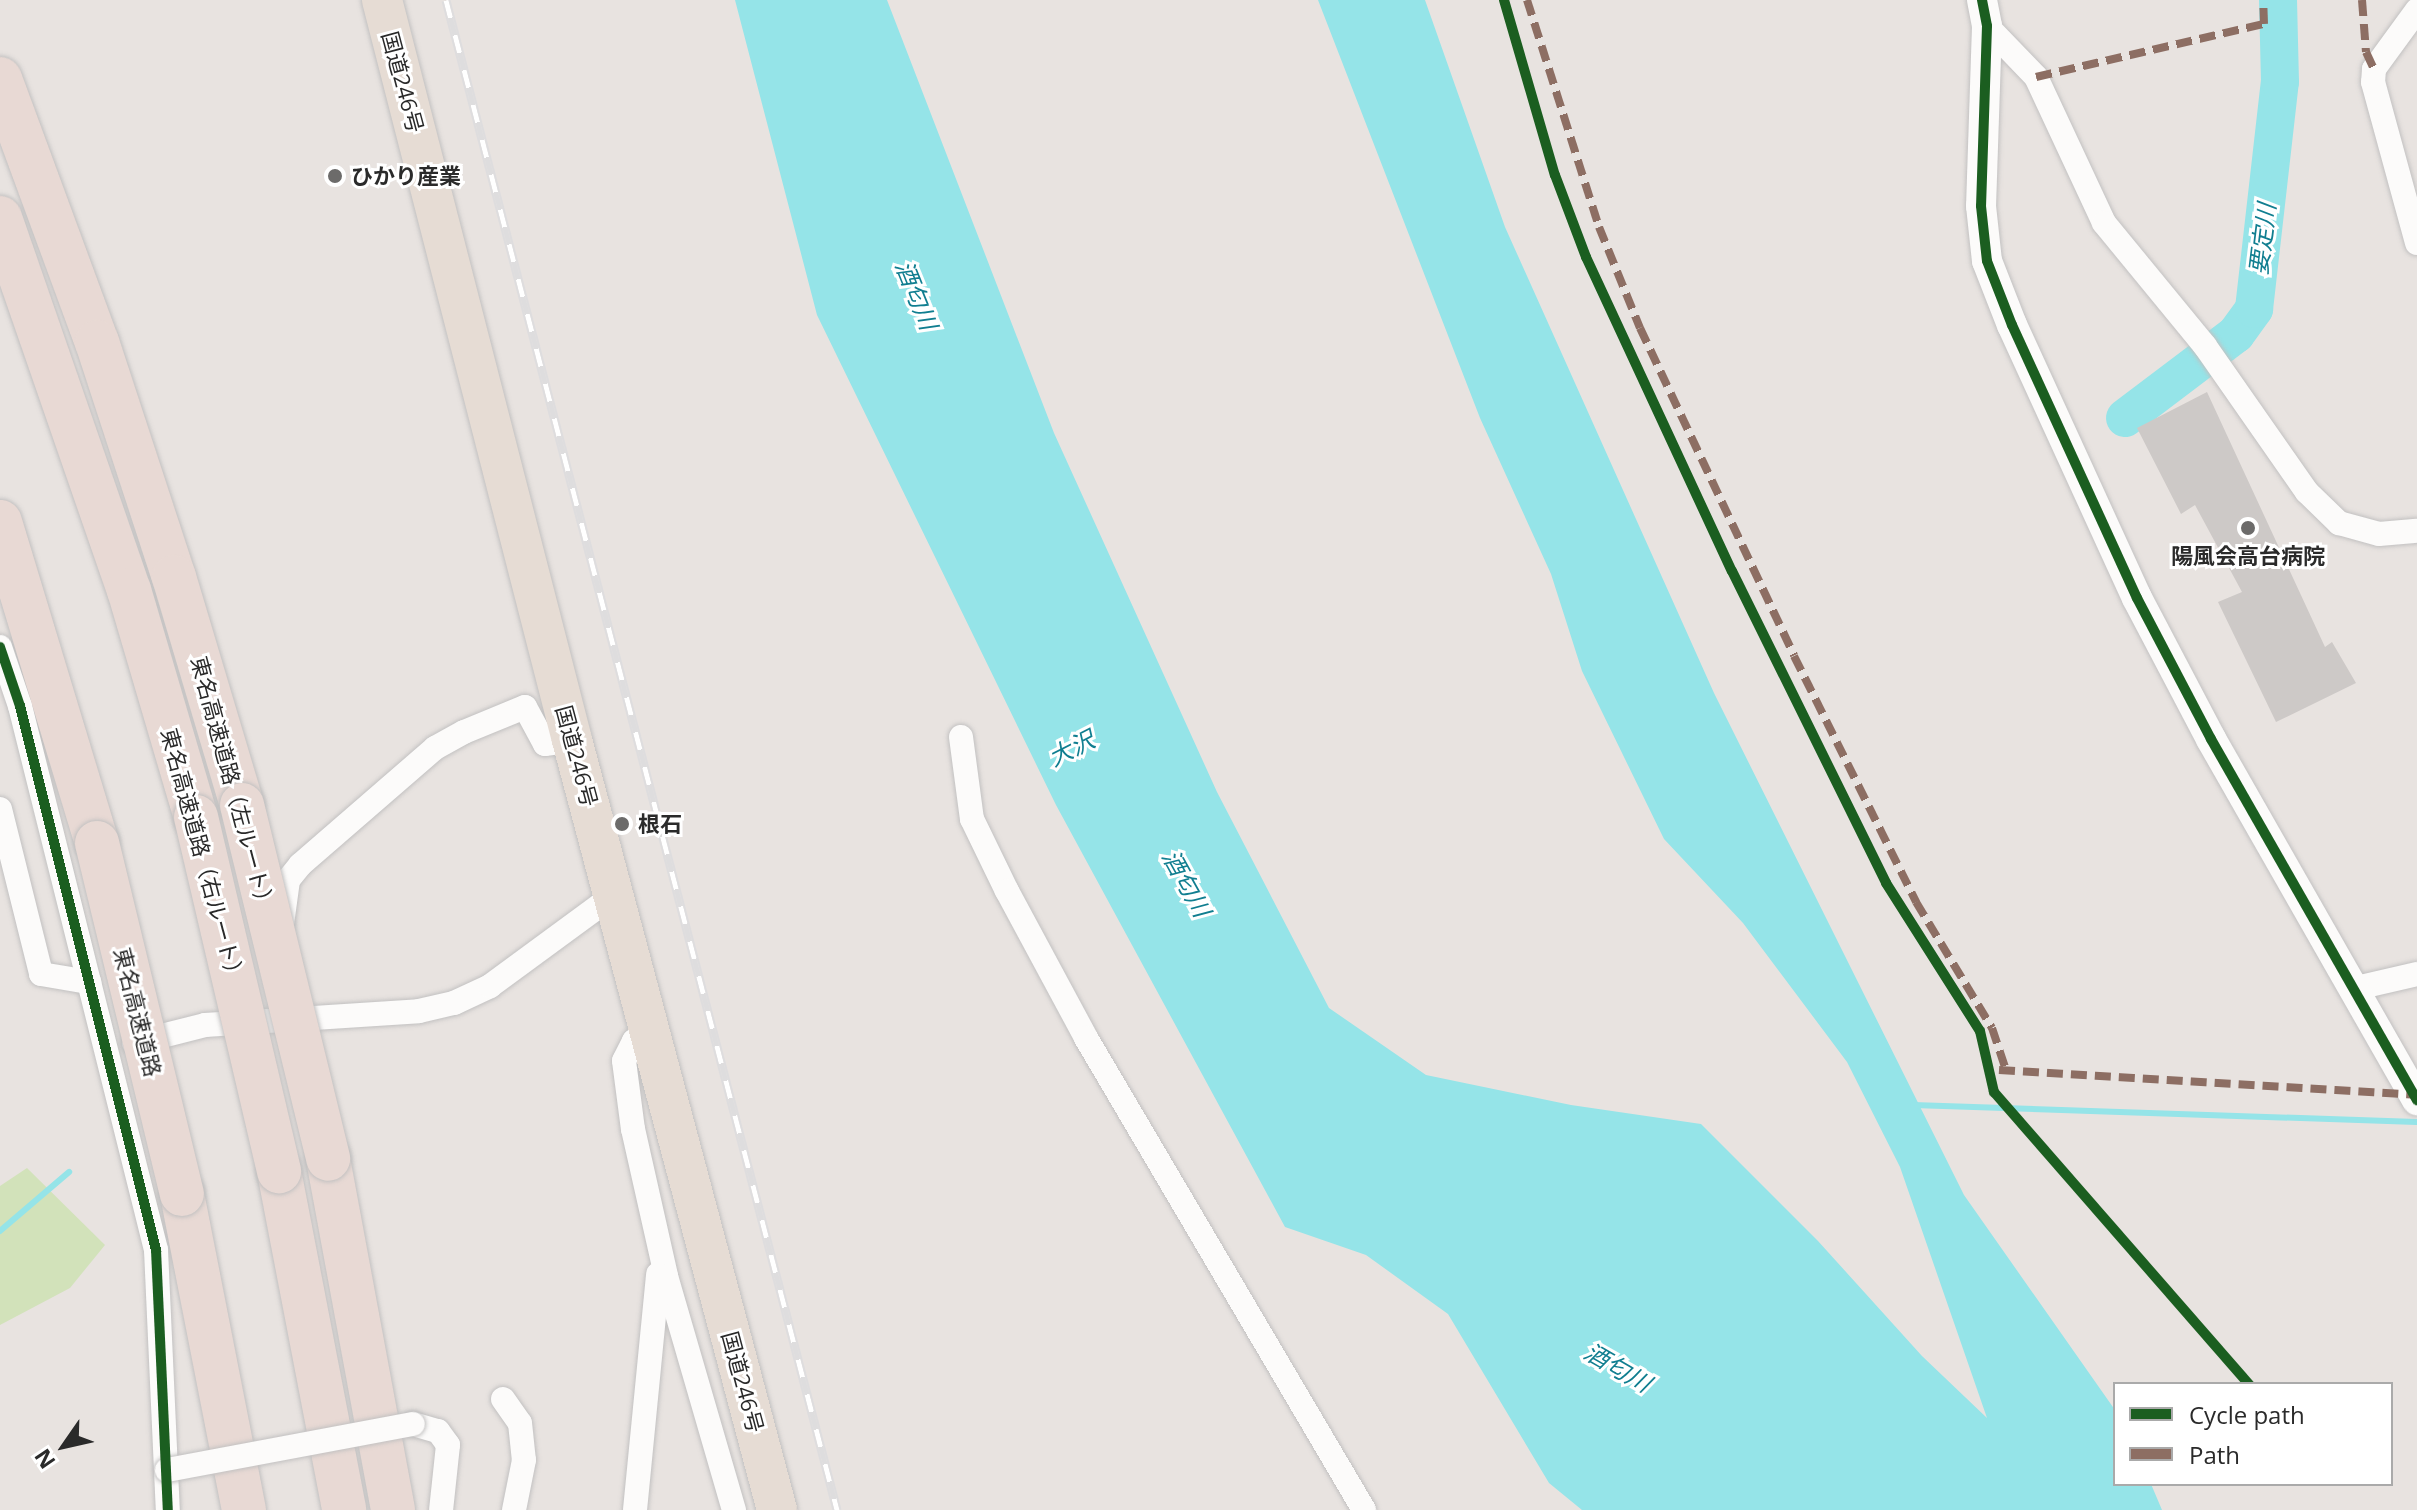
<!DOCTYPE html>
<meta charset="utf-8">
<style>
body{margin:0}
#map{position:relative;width:2417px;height:1510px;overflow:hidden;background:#e8e3e0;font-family:"Open Sans","Noto Sans JP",sans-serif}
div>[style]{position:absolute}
.green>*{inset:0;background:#d2e2ba}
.water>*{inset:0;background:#95e4e8}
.stream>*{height:6px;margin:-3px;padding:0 3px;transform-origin:3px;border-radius:3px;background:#95e4e8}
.river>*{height:38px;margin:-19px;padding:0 19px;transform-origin:19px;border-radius:19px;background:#95e4e8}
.building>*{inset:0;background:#cdc9c7}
.roads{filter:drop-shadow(0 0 2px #c2c1c1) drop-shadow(0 0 2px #c2c1c1)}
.minor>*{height:24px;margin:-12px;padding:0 12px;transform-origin:12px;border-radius:12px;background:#fcfbfa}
.tertiary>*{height:30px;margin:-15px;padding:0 15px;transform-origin:15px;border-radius:15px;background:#fcfbfa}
.trunk>*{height:40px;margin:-20px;padding:0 20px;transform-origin:20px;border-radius:20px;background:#e6dcd4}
.motorway>*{height:44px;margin:-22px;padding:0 22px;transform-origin:22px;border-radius:22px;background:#e8d9d4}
.rail>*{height:9px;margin-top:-4.5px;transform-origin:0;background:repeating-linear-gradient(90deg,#fff 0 18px,#deddde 0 36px);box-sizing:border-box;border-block:2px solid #deddde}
.bridges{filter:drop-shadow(0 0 2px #c2c1c1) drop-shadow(0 0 2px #c2c1c1)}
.minor-bridge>*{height:24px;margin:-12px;padding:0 12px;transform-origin:12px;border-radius:12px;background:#fcfbfa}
.motorway-bridge>*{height:44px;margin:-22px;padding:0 22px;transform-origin:22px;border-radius:22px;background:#e8d9d4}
.quiet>*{height:8px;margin-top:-4px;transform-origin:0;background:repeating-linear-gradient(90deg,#8d6e63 0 16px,transparent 0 24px)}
.cycleway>*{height:10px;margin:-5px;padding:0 5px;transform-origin:5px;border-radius:5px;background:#1b5e20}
.dots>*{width:22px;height:22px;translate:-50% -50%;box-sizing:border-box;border:4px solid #fff;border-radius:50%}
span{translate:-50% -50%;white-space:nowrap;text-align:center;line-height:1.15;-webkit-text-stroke:6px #fff;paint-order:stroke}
.street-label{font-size:22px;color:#2a2a2a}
.poi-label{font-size:22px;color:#2a2a2a;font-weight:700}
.left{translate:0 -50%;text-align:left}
.water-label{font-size:24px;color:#107e90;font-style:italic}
.legend{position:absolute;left:2113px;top:1382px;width:280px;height:104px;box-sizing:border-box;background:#fff;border:2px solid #aaa;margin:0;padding:10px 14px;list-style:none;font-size:24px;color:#2a2a2a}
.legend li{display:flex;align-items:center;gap:16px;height:40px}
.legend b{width:40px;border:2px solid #aaa}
.north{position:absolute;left:24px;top:1406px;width:80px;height:80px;-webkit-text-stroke:6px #fff;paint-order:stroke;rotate:236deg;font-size:22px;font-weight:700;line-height:32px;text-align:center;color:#2a2a2a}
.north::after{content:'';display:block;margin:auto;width:28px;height:36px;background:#2a2a2a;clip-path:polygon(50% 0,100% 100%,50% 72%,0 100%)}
</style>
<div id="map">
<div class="green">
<i style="clip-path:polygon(27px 1168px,105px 1245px,70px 1288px,0 1325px,0 1186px)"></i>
</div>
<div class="water">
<i style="clip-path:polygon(735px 0,887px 0,1054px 433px,1217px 792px,1329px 1008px,1426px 1075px,1571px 1105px,1701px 1124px,1818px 1241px,1922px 1356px,1987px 1418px,1900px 1167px,1847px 1062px,1743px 923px,1664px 839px,1582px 671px,1551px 574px,1480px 418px,1318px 0,1425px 0,1505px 227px,1714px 693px,1964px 1195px,2115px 1410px,2115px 1484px,2151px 1484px,2162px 1510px,1582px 1510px,1549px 1483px,1448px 1314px,1366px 1255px,1285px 1227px,1056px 805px,817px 315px)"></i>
</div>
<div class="stream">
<i style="left:1913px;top:1105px;width:504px;rotate:1.93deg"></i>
<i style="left:0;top:1231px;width:91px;rotate:-40.5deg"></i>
</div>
<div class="river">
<i style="left:2125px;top:418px;width:139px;rotate:-37.1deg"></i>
<i style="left:2236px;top:334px;width:31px;rotate:-54deg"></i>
<i style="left:2254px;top:309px;width:228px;rotate:-83.5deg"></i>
<i style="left:2280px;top:82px;width:82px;rotate:-91.4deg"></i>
</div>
<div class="building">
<i style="clip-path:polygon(2207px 392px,2325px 647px,2332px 642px,2356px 683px,2276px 722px,2218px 602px,2242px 592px,2195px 505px,2181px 514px,2137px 428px)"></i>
</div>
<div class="roads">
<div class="minor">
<i style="left:2417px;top:10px;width:73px;rotate:126.1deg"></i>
<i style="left:2374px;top:69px;width:13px;rotate:94deg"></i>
<i style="left:2373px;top:82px;width:167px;rotate:74.7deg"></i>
<i style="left:1987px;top:26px;width:71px;rotate:46.1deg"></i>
<i style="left:2036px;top:77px;width:161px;rotate:65deg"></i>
<i style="left:2104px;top:223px;width:159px;rotate:50.6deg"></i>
<i style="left:2205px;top:346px;width:178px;rotate:55.1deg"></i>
<i style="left:2307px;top:492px;width:45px;rotate:44.1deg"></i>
<i style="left:2339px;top:523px;width:41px;rotate:15.4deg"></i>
<i style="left:2379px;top:534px;width:38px;rotate:-5deg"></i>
<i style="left:0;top:647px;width:62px;rotate:71.3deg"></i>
<i style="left:20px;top:706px;width:561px;rotate:75.96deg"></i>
<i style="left:156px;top:1250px;width:260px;rotate:87.4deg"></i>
<i style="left:961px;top:737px;width:83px;rotate:82.4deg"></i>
<i style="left:972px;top:819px;width:80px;rotate:64.1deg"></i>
<i style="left:1007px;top:891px;width:167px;rotate:61.7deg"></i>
<i style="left:1086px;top:1038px;width:548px;rotate:59.5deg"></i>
<i style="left:0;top:809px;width:170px;rotate:76deg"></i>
<i style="left:41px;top:974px;width:49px;rotate:9.5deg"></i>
<i style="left:282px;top:924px;width:44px;rotate:-82.2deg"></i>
<i style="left:288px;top:880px;width:19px;rotate:-51deg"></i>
<i style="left:300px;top:865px;width:179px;rotate:-40.9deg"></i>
<i style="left:435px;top:748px;width:33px;rotate:-29deg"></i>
<i style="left:464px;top:732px;width:66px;rotate:-22.3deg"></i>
<i style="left:525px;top:707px;width:42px;rotate:61.6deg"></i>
<i style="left:545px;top:744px;width:27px;rotate:-8deg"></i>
<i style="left:2352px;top:989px;width:67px;rotate:-13deg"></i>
<i style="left:652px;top:1035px;width:19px;rotate:162deg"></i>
<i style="left:634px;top:1041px;width:22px;rotate:117deg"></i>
<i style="left:624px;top:1061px;width:69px;rotate:82.5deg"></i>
<i style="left:633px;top:1129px;width:151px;rotate:77.3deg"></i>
<i style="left:666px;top:1276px;width:244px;rotate:73.8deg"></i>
<i style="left:134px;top:1043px;width:73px;rotate:-14.2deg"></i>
<i style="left:205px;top:1025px;width:214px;rotate:-3.7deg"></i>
<i style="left:419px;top:1011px;width:36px;rotate:-13deg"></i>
<i style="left:454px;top:1003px;width:40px;rotate:-25deg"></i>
<i style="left:490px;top:986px;width:154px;rotate:-36.3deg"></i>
<i style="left:503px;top:1399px;width:29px;rotate:55deg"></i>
<i style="left:520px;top:1423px;width:37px;rotate:84deg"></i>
<i style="left:524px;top:1460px;width:51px;rotate:101.3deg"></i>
<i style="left:413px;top:1424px;width:26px;rotate:16deg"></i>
<i style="left:438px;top:1431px;width:17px;rotate:54deg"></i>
<i style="left:448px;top:1445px;width:65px;rotate:96.1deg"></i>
<i style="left:635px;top:1510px;width:237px;rotate:-84.4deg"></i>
</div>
<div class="tertiary">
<i style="left:1982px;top:0;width:26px;rotate:79deg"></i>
<i style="left:1987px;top:26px;width:180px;rotate:91.9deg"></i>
<i style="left:1981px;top:206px;width:55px;rotate:83.8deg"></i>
<i style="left:1987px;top:261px;width:69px;rotate:68.7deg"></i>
<i style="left:2012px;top:325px;width:300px;rotate:65.4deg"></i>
<i style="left:2137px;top:598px;width:159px;rotate:62.3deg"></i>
<i style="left:2211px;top:739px;width:416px;rotate:60.3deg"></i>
</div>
<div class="trunk">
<i style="left:382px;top:0;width:764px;rotate:75.6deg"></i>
<i style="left:572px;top:740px;width:797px;rotate:75.09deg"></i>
</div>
<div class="motorway">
<i style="left:0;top:79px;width:280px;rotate:69.8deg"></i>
<i style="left:97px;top:342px;width:247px;rotate:71.9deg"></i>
<i style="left:174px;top:577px;width:238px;rotate:73.4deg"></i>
<i style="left:0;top:218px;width:394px;rotate:70.9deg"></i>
<i style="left:129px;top:590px;width:237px;rotate:73.6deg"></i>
<i style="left:0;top:522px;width:335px;rotate:73.2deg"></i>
<i style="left:328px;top:1159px;width:357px;rotate:79.5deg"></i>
<i style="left:279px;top:1171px;width:345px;rotate:79.1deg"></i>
<i style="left:182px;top:1194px;width:322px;rotate:78.9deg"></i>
</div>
</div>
<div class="rail">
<i style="left:446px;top:0;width:1560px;rotate:75.48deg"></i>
</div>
<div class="bridges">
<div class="minor-bridge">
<i style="left:167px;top:1470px;width:250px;rotate:-10.6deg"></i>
</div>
<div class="motorway-bridge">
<i style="left:242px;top:805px;width:364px;rotate:76.3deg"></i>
<i style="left:196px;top:817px;width:364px;rotate:76.8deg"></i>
<i style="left:97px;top:843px;width:361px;rotate:76.4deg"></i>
</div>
</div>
<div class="quiet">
<i style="left:1527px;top:0;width:238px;rotate:72.4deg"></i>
<i style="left:1599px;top:227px;width:109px;rotate:67.9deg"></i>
<i style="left:1640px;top:328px;width:362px;rotate:64.8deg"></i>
<i style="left:1794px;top:656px;width:275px;rotate:63.6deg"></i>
<i style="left:1916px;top:902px;width:147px;rotate:58.9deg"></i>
<i style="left:1992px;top:1028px;width:44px;rotate:71.6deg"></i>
<i style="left:2362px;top:0;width:52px;rotate:85.6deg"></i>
<i style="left:2366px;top:52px;width:19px;rotate:65deg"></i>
<i style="left:2036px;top:77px;width:234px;rotate:-13.1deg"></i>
<i style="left:2264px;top:24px;width:24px;rotate:-92deg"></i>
<i style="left:1999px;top:1070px;width:417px;rotate:3.4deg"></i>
</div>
<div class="cycleway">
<i style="left:1504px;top:0;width:182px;rotate:73.8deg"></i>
<i style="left:1555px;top:175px;width:88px;rotate:69.3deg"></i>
<i style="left:1586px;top:257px;width:346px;rotate:65.1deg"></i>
<i style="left:1732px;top:571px;width:348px;rotate:63.7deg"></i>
<i style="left:1886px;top:883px;width:175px;rotate:57.6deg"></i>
<i style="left:1980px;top:1031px;width:63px;rotate:77.1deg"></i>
<i style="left:1994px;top:1092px;width:388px;rotate:48.9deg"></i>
<i style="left:1982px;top:0;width:26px;rotate:79deg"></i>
<i style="left:1987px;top:26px;width:180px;rotate:91.9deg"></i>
<i style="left:1981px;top:206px;width:55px;rotate:83.8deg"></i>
<i style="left:1987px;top:261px;width:69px;rotate:68.7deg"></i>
<i style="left:2012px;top:325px;width:300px;rotate:65.4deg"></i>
<i style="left:2137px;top:598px;width:159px;rotate:62.3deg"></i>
<i style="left:2211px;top:739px;width:416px;rotate:60.3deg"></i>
<i style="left:0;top:647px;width:62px;rotate:71.3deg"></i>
<i style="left:20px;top:706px;width:561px;rotate:75.96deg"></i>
<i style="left:156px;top:1250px;width:260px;rotate:87.4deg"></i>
</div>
<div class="dots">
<i style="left:335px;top:176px;background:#6c6b6a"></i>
<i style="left:2248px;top:528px;background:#6c6b6a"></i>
<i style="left:622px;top:824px;background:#6c6b6a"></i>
</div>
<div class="street-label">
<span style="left:403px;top:82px;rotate:75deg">国道246号</span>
<span style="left:577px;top:756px;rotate:75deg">国道246号</span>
<span style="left:233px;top:784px;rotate:75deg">東名高速道路（左ルート）</span>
<span style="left:203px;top:856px;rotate:75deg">東名高速道路（右ルート）</span>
<span style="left:138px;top:1012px;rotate:76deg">東名高速道路</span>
<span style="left:743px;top:1382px;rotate:75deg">国道246号</span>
</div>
<div class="poi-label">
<span class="left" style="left:351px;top:176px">ひかり産業</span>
<span style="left:2248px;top:556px">陽風会高台病院</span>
<span class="left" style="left:638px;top:824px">根石</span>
</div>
<div class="water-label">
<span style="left:2262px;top:239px;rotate:-83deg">要定川</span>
<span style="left:917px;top:295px;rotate:68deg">酒匂川</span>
<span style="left:1071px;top:748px;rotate:-27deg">大沢</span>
<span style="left:1187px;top:883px;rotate:61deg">酒匂川</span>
<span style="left:1618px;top:1367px;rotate:30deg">酒匂川</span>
</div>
<ul class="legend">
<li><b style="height:10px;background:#1b5e20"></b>Cycle path</li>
<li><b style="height:10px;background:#8d6e63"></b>Path</li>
</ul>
<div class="north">N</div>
</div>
